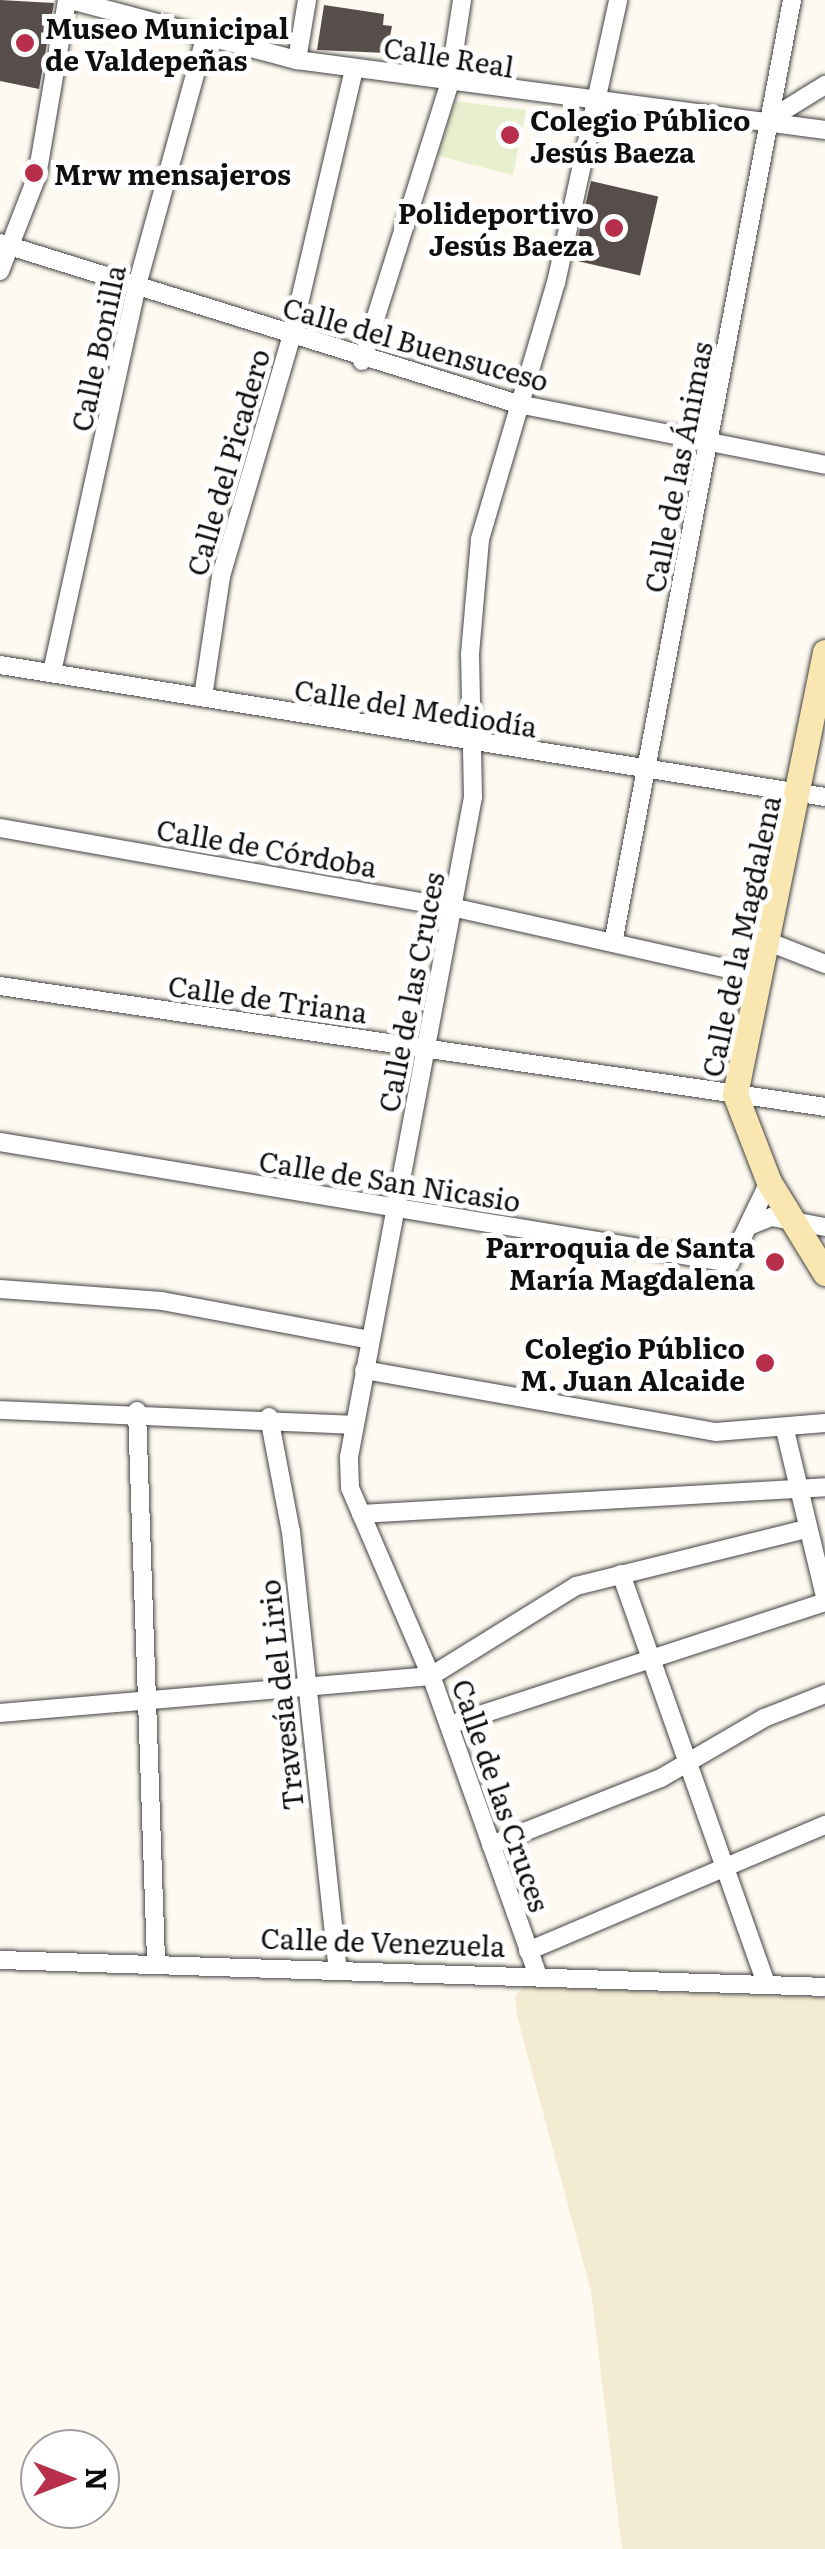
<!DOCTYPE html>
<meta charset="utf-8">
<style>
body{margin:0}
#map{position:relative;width:825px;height:2549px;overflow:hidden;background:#fefaf1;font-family:Literata,serif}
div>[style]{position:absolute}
.farmland>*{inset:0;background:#f3ebd2}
.pitch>*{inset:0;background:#e8efce}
.building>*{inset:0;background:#574e4c;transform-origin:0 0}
.roads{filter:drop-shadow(0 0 2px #424242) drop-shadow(0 0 2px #424242)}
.street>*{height:18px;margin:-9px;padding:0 9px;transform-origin:9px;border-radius:9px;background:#fff}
.secondary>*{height:25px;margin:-12.5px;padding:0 12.5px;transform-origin:12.5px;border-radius:12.5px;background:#fae6b0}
.dots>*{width:28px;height:28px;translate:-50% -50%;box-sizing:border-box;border:5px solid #fff;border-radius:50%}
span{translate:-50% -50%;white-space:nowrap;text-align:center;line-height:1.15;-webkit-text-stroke:10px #fff;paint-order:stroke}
.poi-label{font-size:28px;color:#0f0f0f;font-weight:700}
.left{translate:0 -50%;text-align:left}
.right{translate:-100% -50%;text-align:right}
.street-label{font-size:28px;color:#0f0f0f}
.north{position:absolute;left:20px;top:2429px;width:100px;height:100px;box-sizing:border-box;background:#fff;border:2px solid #9f9f9f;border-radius:50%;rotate:90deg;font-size:28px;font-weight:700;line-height:40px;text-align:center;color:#0f0f0f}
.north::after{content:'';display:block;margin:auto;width:35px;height:45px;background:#b72f4a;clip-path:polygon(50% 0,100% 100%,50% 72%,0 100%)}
</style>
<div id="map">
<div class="farmland">
<i style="clip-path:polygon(524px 1987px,825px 1998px,825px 2549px,622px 2549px,591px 2291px,517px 2016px,515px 1996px)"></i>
</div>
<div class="pitch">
<i style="clip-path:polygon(455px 101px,526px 110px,513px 175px,438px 156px)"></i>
</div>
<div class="building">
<i style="clip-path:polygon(0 0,54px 3px,39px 89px,0 81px)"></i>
<i style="clip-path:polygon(324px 5px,384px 14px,383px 25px,392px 26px,387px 53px,317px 50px)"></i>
<i style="left:591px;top:181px;width:69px;height:81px;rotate:13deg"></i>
</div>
<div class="roads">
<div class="street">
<i style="left:71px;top:0;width:234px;rotate:14.9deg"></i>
<i style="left:297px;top:60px;width:533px;rotate:7.55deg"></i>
<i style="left:297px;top:60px;width:61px;rotate:-80.5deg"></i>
<i style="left:770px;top:119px;width:65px;rotate:-31.7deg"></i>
<i style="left:0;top:243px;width:542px;rotate:17.27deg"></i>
<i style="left:518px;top:404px;width:313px;rotate:11.2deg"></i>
<i style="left:0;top:271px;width:102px;rotate:-68.7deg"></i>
<i style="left:37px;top:176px;width:179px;rotate:-80.3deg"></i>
<i style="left:362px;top:361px;width:289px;rotate:-72.5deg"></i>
<i style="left:449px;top:85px;width:86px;rotate:-81.3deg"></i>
<i style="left:0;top:665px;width:835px;rotate:9.09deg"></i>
<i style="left:52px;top:672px;width:392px;rotate:-77.6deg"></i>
<i style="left:136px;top:289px;width:260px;rotate:-74.6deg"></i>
<i style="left:203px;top:697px;width:122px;rotate:-81.5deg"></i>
<i style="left:221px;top:576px;width:248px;rotate:-73.6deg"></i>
<i style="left:291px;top:338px;width:276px;rotate:-76.8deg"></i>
<i style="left:0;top:828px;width:463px;rotate:10deg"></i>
<i style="left:456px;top:908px;width:311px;rotate:12.6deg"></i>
<i style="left:769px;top:942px;width:60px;rotate:21.4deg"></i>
<i style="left:613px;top:943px;width:960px;rotate:-79.25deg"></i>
<i style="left:0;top:986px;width:834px;rotate:8.34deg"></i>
<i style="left:0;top:1142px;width:740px;rotate:9.41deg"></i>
<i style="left:730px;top:1263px;width:90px;rotate:-64.3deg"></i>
<i style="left:749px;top:1226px;width:24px;rotate:-22deg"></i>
<i style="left:771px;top:1217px;width:55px;rotate:10.5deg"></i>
<i style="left:0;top:1289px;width:162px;rotate:4.2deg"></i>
<i style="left:162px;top:1301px;width:212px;rotate:10.6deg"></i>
<i style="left:364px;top:1370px;width:357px;rotate:10deg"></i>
<i style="left:716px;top:1432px;width:109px;rotate:-4.7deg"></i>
<i style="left:0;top:1410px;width:354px;rotate:2.4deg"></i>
<i style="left:137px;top:1411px;width:549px;rotate:88.02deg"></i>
<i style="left:269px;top:1417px;width:117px;rotate:79.2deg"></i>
<i style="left:291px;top:1532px;width:440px;rotate:83.9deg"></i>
<i style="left:785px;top:1430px;width:172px;rotate:76.5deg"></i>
<i style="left:361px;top:1514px;width:465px;rotate:-3.3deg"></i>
<i style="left:621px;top:1574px;width:435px;rotate:70.5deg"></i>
<i style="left:0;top:1713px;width:433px;rotate:-4.9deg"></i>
<i style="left:431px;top:1676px;width:171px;rotate:-31.8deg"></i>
<i style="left:576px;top:1586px;width:238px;rotate:-13.9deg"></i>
<i style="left:449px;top:1725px;width:396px;rotate:-18.1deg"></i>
<i style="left:491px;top:1845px;width:183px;rotate:-21.5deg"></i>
<i style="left:661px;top:1778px;width:119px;rotate:-30.2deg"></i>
<i style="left:764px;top:1718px;width:66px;rotate:-21.5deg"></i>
<i style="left:528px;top:1951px;width:323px;rotate:-23deg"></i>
<i style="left:0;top:1960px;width:825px;rotate:1.87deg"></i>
<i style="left:537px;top:1973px;width:315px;rotate:-109.6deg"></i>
<i style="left:431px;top:1676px;width:205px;rotate:-113.3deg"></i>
<i style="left:350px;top:1488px;width:31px;rotate:-92deg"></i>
<i style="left:349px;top:1457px;width:672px;rotate:-79.36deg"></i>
<i style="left:473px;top:797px;width:143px;rotate:-91.2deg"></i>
<i style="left:470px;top:654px;width:115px;rotate:-85deg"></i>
<i style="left:480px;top:539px;width:267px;rotate:-73.5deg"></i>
<i style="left:556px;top:283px;width:290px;rotate:-77.6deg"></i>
</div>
<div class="secondary">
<i style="left:825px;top:652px;width:451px;rotate:101.5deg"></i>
<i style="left:735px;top:1094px;width:94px;rotate:68.9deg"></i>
<i style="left:769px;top:1182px;width:107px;rotate:58.4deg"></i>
</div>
</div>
<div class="dots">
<i style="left:25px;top:43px;background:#b72f4a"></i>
<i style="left:510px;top:135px;background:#b72f4a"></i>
<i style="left:34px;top:173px;background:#b72f4a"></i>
<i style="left:614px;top:228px;background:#b72f4a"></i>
<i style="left:775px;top:1262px;background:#b72f4a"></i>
<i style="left:765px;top:1363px;background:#b72f4a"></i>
</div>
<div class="poi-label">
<span class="left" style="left:45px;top:43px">Museo Municipal<br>de Valdepeñas</span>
<span class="left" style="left:530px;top:135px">Colegio Público<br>Jesús Baeza</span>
<span class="left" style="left:54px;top:173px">Mrw mensajeros</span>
<span class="right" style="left:594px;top:228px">Polideportivo<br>Jesús Baeza</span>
<span class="right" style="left:755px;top:1262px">Parroquia de Santa<br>María Magdalena</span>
<span class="right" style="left:745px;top:1363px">Colegio Público<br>M. Juan Alcaide</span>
</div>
<div class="street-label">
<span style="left:449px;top:56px;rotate:9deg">Calle Real</span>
<span style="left:416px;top:343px;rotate:16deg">Calle del Buensuceso</span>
<span style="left:97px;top:348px;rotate:-78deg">Calle Bonilla</span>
<span style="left:227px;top:462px;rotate:-74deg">Calle del Picadero</span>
<span style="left:677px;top:467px;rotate:-79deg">Calle de las Ánimas</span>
<span style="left:416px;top:707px;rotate:9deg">Calle del Mediodía</span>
<span style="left:267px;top:847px;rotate:10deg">Calle de Córdoba</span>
<span style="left:740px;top:936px;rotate:-78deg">Calle de la Magdalena</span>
<span style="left:410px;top:992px;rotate:-79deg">Calle de las Cruces</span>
<span style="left:268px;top:998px;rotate:8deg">Calle de Triana</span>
<span style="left:390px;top:1180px;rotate:9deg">Calle de San Nicasio</span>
<span style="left:280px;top:1695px;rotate:-96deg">Travesía del Lirio</span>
<span style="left:502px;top:1795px;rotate:71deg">Calle de las Cruces</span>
<span style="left:383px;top:1941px;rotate:2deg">Calle de Venezuela</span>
</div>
<div class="north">N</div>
</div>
